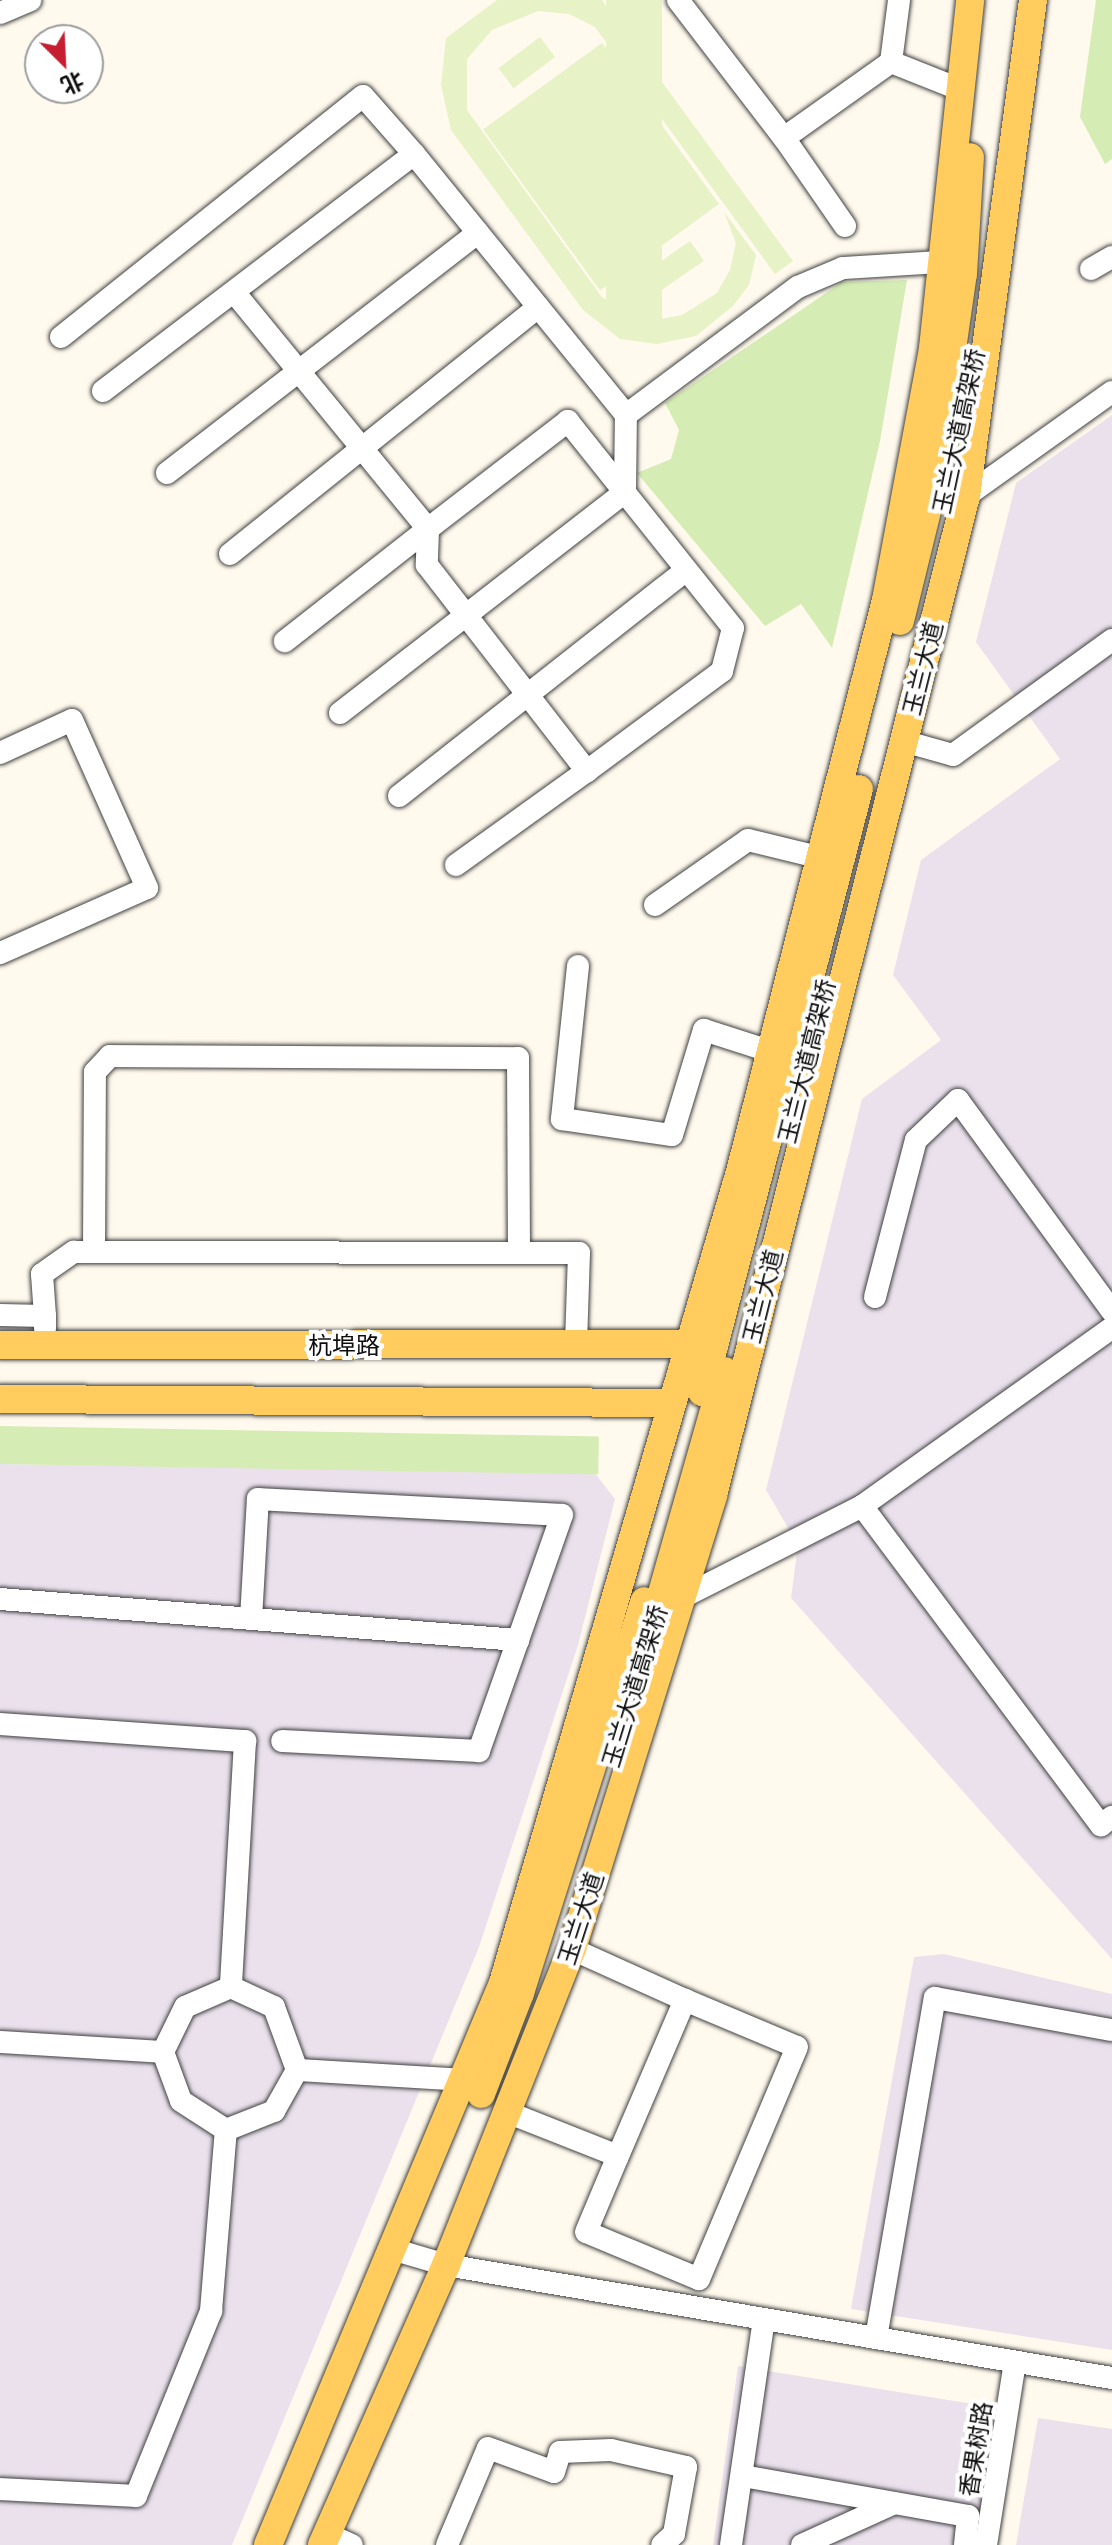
<!DOCTYPE html>
<meta charset="utf-8">
<style>
body{margin:0}
#map{position:relative;width:1112px;height:2545px;overflow:hidden;background:#fffaed;font-family:"Playfair Display","Noto Sans SC",serif}
div>[style]{position:absolute}
.industrial>*{inset:0;background:#eae1ed}
.green>*{inset:0;background:#d5ecb5;transform-origin:0 0}
.pitch>*{inset:0;background:#e7f2c7;transform-origin:0 0}
.roads{filter:drop-shadow(0 0 2px #404040) drop-shadow(0 0 2px #404040)}
.minor>*{height:22px;margin:-11px;padding:0 11px;transform-origin:11px;border-radius:11px;background:#fff}
.major>*{height:28px;margin:-14px;padding:0 14px;transform-origin:14px;border-radius:14px;background:#ffcc5d}
span{translate:-50% -50%;white-space:nowrap;text-align:center;line-height:1.15;-webkit-text-stroke:8px #fff;paint-order:stroke}
.street-label{font-size:24px;color:#0d0d0d}
.north{position:absolute;left:24px;top:24px;width:80px;height:80px;box-sizing:border-box;background:#fff;border:2px solid #9e9e9e;border-radius:50%;rotate:156deg;font-size:22px;font-weight:700;line-height:32px;text-align:center;color:#0d0d0d}
.north::after{content:'';display:block;margin:auto;width:28px;height:36px;background:#c61d31;clip-path:polygon(50% 0,100% 100%,50% 72%,0 100%)}
</style>
<div id="map">
<div class="industrial">
<i style="clip-path:polygon(1112px 415px,1112px 1959px,791px 1598px,798px 1545px,766px 1490px,862px 1099px,941px 1040px,893px 975px,921px 860px,1060px 759px,976px 642px,1016px 483px)"></i>
<i style="clip-path:polygon(0 1464px,594px 1472px,615px 1499px,578px 1645px,479px 1947px,232px 2545px,0 2545px)"></i>
<i style="clip-path:polygon(944px 1954px,1112px 1994px,1112px 2350px,851px 2309px,914px 1957px)"></i>
<i style="clip-path:polygon(738px 2366px,998px 2408px,975px 2545px,713px 2545px)"></i>
<i style="clip-path:polygon(1038px 2418px,1112px 2429px,1112px 2545px,1016px 2545px)"></i>
</div>
<div class="green">
<i style="clip-path:polygon(1096px 0,1112px 0,1112px 159px,1105px 164px,1080px 117px)"></i>
<i style="clip-path:polygon(907px 280px,880px 441px,832px 648px,801px 604px,765px 626px,637px 473px,671px 459px,679px 430px,665px 403px,842px 282px)"></i>
<i style="left:0;top:1426px;width:599px;height:38px;rotate:1deg"></i>
</div>
<div class="pitch">
<i style="clip-path:polygon(497px 0,602px 0,793px 261px,775px 274px,595px 27px,569px 14px,538px 11px,492px 30px,467px 59px,467px 110px,601px 296px,623px 314px,651px 321px,682px 315px,717px 293px,730px 270px,736px 243px,724px 212px,756px 255px,749px 285px,733px 306px,696px 336px,657px 344px,620px 339px,583px 310px,451px 130px,441px 85px,446px 38px)"></i>
<i style="left:606px;top:0;width:56px;height:326px"></i>
<i style="left:540px;top:37px;width:25px;height:52px;rotate:53deg"></i>
<i style="left:602px;top:43px;width:199px;height:147px;rotate:54deg"></i>
<i style="left:690px;top:241px;width:24px;height:53px;rotate:55deg"></i>
</div>
<div class="roads">
<div class="minor">
<i style="left:678px;top:0;width:174px;rotate:52.5deg"></i>
<i style="left:0;top:13px;width:33px;rotate:-23deg"></i>
<i style="left:891px;top:62px;width:63px;rotate:-82.6deg"></i>
<i style="left:845px;top:226px;width:107px;rotate:-124.7deg"></i>
<i style="left:784px;top:138px;width:131px;rotate:-35.4deg"></i>
<i style="left:891px;top:62px;width:73px;rotate:21.7deg"></i>
<i style="left:1091px;top:269px;width:24px;rotate:-30deg"></i>
<i style="left:234px;top:292px;width:306px;rotate:50.7deg"></i>
<i style="left:428px;top:529px;width:36px;rotate:92deg"></i>
<i style="left:427px;top:565px;width:261px;rotate:52.2deg"></i>
<i style="left:587px;top:771px;width:168px;rotate:-36.5deg"></i>
<i style="left:722px;top:671px;width:44px;rotate:-75.7deg"></i>
<i style="left:733px;top:628px;width:265px;rotate:-128.6deg"></i>
<i style="left:568px;top:421px;width:177px;rotate:142.4deg"></i>
<i style="left:428px;top:529px;width:182px;rotate:141.9deg"></i>
<i style="left:61px;top:337px;width:386px;rotate:-38.6deg"></i>
<i style="left:363px;top:96px;width:77px;rotate:48.7deg"></i>
<i style="left:103px;top:391px;width:391px;rotate:-37.3deg"></i>
<i style="left:414px;top:154px;width:336px;rotate:50.9deg"></i>
<i style="left:626px;top:415px;width:214px;rotate:-36.7deg"></i>
<i style="left:798px;top:287px;width:49px;rotate:-22.9deg"></i>
<i style="left:843px;top:268px;width:98px;rotate:-3.5deg"></i>
<i style="left:167px;top:473px;width:393px;rotate:-37.7deg"></i>
<i style="left:966px;top:496px;width:179px;rotate:-35.5deg"></i>
<i style="left:230px;top:554px;width:395px;rotate:-38.7deg"></i>
<i style="left:340px;top:713px;width:361px;rotate:-37.8deg"></i>
<i style="left:625px;top:492px;width:77px;rotate:-89.3deg"></i>
<i style="left:903px;top:741px;width:52px;rotate:15.6deg"></i>
<i style="left:953px;top:755px;width:196px;rotate:-35.9deg"></i>
<i style="left:0;top:753px;width:79px;rotate:-24.6deg"></i>
<i style="left:72px;top:720px;width:184px;rotate:65.9deg"></i>
<i style="left:147px;top:888px;width:161px;rotate:156.1deg"></i>
<i style="left:399px;top:796px;width:365px;rotate:-38.2deg"></i>
<i style="left:456px;top:865px;width:161px;rotate:-35.7deg"></i>
<i style="left:655px;top:905px;width:113px;rotate:-35deg"></i>
<i style="left:748px;top:840px;width:76px;rotate:13.7deg"></i>
<i style="left:578px;top:966px;width:154px;rotate:96deg"></i>
<i style="left:562px;top:1119px;width:111px;rotate:8.3deg"></i>
<i style="left:672px;top:1135px;width:110px;rotate:-73.1deg"></i>
<i style="left:704px;top:1030px;width:71px;rotate:17.9deg"></i>
<i style="left:94px;top:1252px;width:180px;rotate:-89.7deg"></i>
<i style="left:95px;top:1072px;width:22px;rotate:-47deg"></i>
<i style="left:110px;top:1056px;width:408px;rotate:0.3deg"></i>
<i style="left:518px;top:1058px;width:195px;rotate:89.7deg"></i>
<i style="left:875px;top:1297px;width:162px;rotate:-75.4deg"></i>
<i style="left:916px;top:1140px;width:58px;rotate:-43.6deg"></i>
<i style="left:958px;top:1100px;width:261px;rotate:53.9deg"></i>
<i style="left:0;top:1315px;width:45px;rotate:1.3deg"></i>
<i style="left:45px;top:1316px;width:12px;rotate:90deg"></i>
<i style="left:45px;top:1316px;width:42px;rotate:-94.1deg"></i>
<i style="left:42px;top:1274px;width:39px;rotate:-35deg"></i>
<i style="left:74px;top:1252px;width:505px;rotate:0.11deg"></i>
<i style="left:579px;top:1253px;width:91px;rotate:91.9deg"></i>
<i style="left:862px;top:1506px;width:399px;rotate:53.2deg"></i>
<i style="left:1101px;top:1825px;width:14px;rotate:-36deg"></i>
<i style="left:681px;top:1598px;width:203px;rotate:-26.9deg"></i>
<i style="left:862px;top:1506px;width:307px;rotate:-35.5deg"></i>
<i style="left:0;top:1599px;width:520px;rotate:4.53deg"></i>
<i style="left:518px;top:1640px;width:118px;rotate:109.4deg"></i>
<i style="left:479px;top:1751px;width:197px;rotate:-177.1deg"></i>
<i style="left:251px;top:1619px;width:120px;rotate:-86.7deg"></i>
<i style="left:258px;top:1499px;width:304px;rotate:3deg"></i>
<i style="left:562px;top:1515px;width:133px;rotate:109.4deg"></i>
<i style="left:0;top:1724px;width:246px;rotate:4deg"></i>
<i style="left:245px;top:1741px;width:246px;rotate:93.3deg"></i>
<i style="left:572px;top:1949px;width:124px;rotate:24.3deg"></i>
<i style="left:0;top:2042px;width:163px;rotate:3.5deg"></i>
<i style="left:297px;top:2070px;width:67px;rotate:-110.1deg"></i>
<i style="left:274px;top:2007px;width:47px;rotate:-155.1deg"></i>
<i style="left:231px;top:1987px;width:50px;rotate:156.5deg"></i>
<i style="left:185px;top:2007px;width:50px;rotate:116.1deg"></i>
<i style="left:163px;top:2052px;width:52px;rotate:69.8deg"></i>
<i style="left:181px;top:2101px;width:54px;rotate:32.8deg"></i>
<i style="left:226px;top:2130px;width:52px;rotate:-21.6deg"></i>
<i style="left:274px;top:2111px;width:47px;rotate:-60.7deg"></i>
<i style="left:297px;top:2070px;width:166px;rotate:3.4deg"></i>
<i style="left:507px;top:2112px;width:119px;rotate:21.6deg"></i>
<i style="left:618px;top:2156px;width:170px;rotate:-66.8deg"></i>
<i style="left:685px;top:2000px;width:121px;rotate:22.8deg"></i>
<i style="left:797px;top:2047px;width:252px;rotate:112.9deg"></i>
<i style="left:699px;top:2279px;width:122px;rotate:-157.4deg"></i>
<i style="left:586px;top:2232px;width:82px;rotate:-67.2deg"></i>
<i style="left:392px;top:2249px;width:56px;rotate:16.5deg"></i>
<i style="left:446px;top:2265px;width:676px;rotate:9.63deg"></i>
<i style="left:876px;top:2338px;width:345px;rotate:-80.2deg"></i>
<i style="left:935px;top:1998px;width:179px;rotate:10.3deg"></i>
<i style="left:743px;top:2476px;width:229px;rotate:10.1deg"></i>
<i style="left:968px;top:2516px;width:29px;rotate:96deg"></i>
<i style="left:0;top:2489px;width:136px;rotate:2.9deg"></i>
<i style="left:136px;top:2496px;width:200px;rotate:-67.9deg"></i>
<i style="left:211px;top:2311px;width:182px;rotate:-85.3deg"></i>
<i style="left:327px;top:2534px;width:27px;rotate:24deg"></i>
<i style="left:447px;top:2545px;width:105px;rotate:-67.1deg"></i>
<i style="left:488px;top:2448px;width:70px;rotate:20deg"></i>
<i style="left:554px;top:2472px;width:21px;rotate:-73deg"></i>
<i style="left:560px;top:2452px;width:51px;rotate:-2.2deg"></i>
<i style="left:611px;top:2450px;width:77px;rotate:12.8deg"></i>
<i style="left:686px;top:2467px;width:68px;rotate:100.2deg"></i>
<i style="left:674px;top:2534px;width:16px;rotate:137deg"></i>
<i style="left:731px;top:2545px;width:228px;rotate:-81.7deg"></i>
<i style="left:802px;top:2545px;width:101px;rotate:-24.5deg"></i>
<i style="left:986px;top:2545px;width:185px;rotate:-81deg"></i>
</div>
<div class="major">
<i style="left:900px;top:621px;width:130px;rotate:-76.2deg"></i>
<i style="left:931px;top:495px;width:223px;rotate:-81.8deg"></i>
<i style="left:963px;top:274px;width:117px;rotate:-86.6deg"></i>
<i style="left:0;top:1345px;width:688px;rotate:-0.08deg"></i>
<i style="left:702px;top:1392px;width:623px;rotate:-75.41deg"></i>
<i style="left:0;top:1399px;width:670px;rotate:0.34deg"></i>
<i style="left:652px;top:1628px;width:267px;rotate:-74.1deg"></i>
<i style="left:481px;top:2094px;width:108px;rotate:-68.9deg"></i>
<i style="left:520px;top:1993px;width:411px;rotate:-72.4deg"></i>
<i style="left:268px;top:2545px;width:609px;rotate:-67.31deg"></i>
<i style="left:503px;top:1983px;width:849px;rotate:-73.72deg"></i>
<i style="left:741px;top:1168px;width:586px;rotate:-75.68deg"></i>
<i style="left:886px;top:600px;width:256px;rotate:-79.4deg"></i>
<i style="left:933px;top:348px;width:350px;rotate:-83.9deg"></i>
<i style="left:322px;top:2545px;width:306px;rotate:-66.1deg"></i>
<i style="left:446px;top:2265px;width:340px;rotate:-68.3deg"></i>
<i style="left:572px;top:1949px;width:475px;rotate:-72.7deg"></i>
<i style="left:713px;top:1495px;width:1031px;rotate:-75.79deg"></i>
<i style="left:966px;top:496px;width:501px;rotate:-82.31deg"></i>
</div>
</div>
<div class="street-label">
<span style="left:958px;top:431px;rotate:-78deg">玉兰大道高架桥</span>
<span style="left:922px;top:668px;rotate:-76deg">玉兰大道</span>
<span style="left:806px;top:1061px;rotate:-76deg">玉兰大道高架桥</span>
<span style="left:762px;top:1296px;rotate:-76deg">玉兰大道</span>
<span style="left:344px;top:1345px">杭埠路</span>
<span style="left:634px;top:1686px;rotate:-73deg">玉兰大道高架桥</span>
<span style="left:580px;top:1918px;rotate:-72deg">玉兰大道</span>
<span style="left:975px;top:2449px;rotate:-81deg">香果树路</span>
</div>
<div class="north">北</div>
</div>
